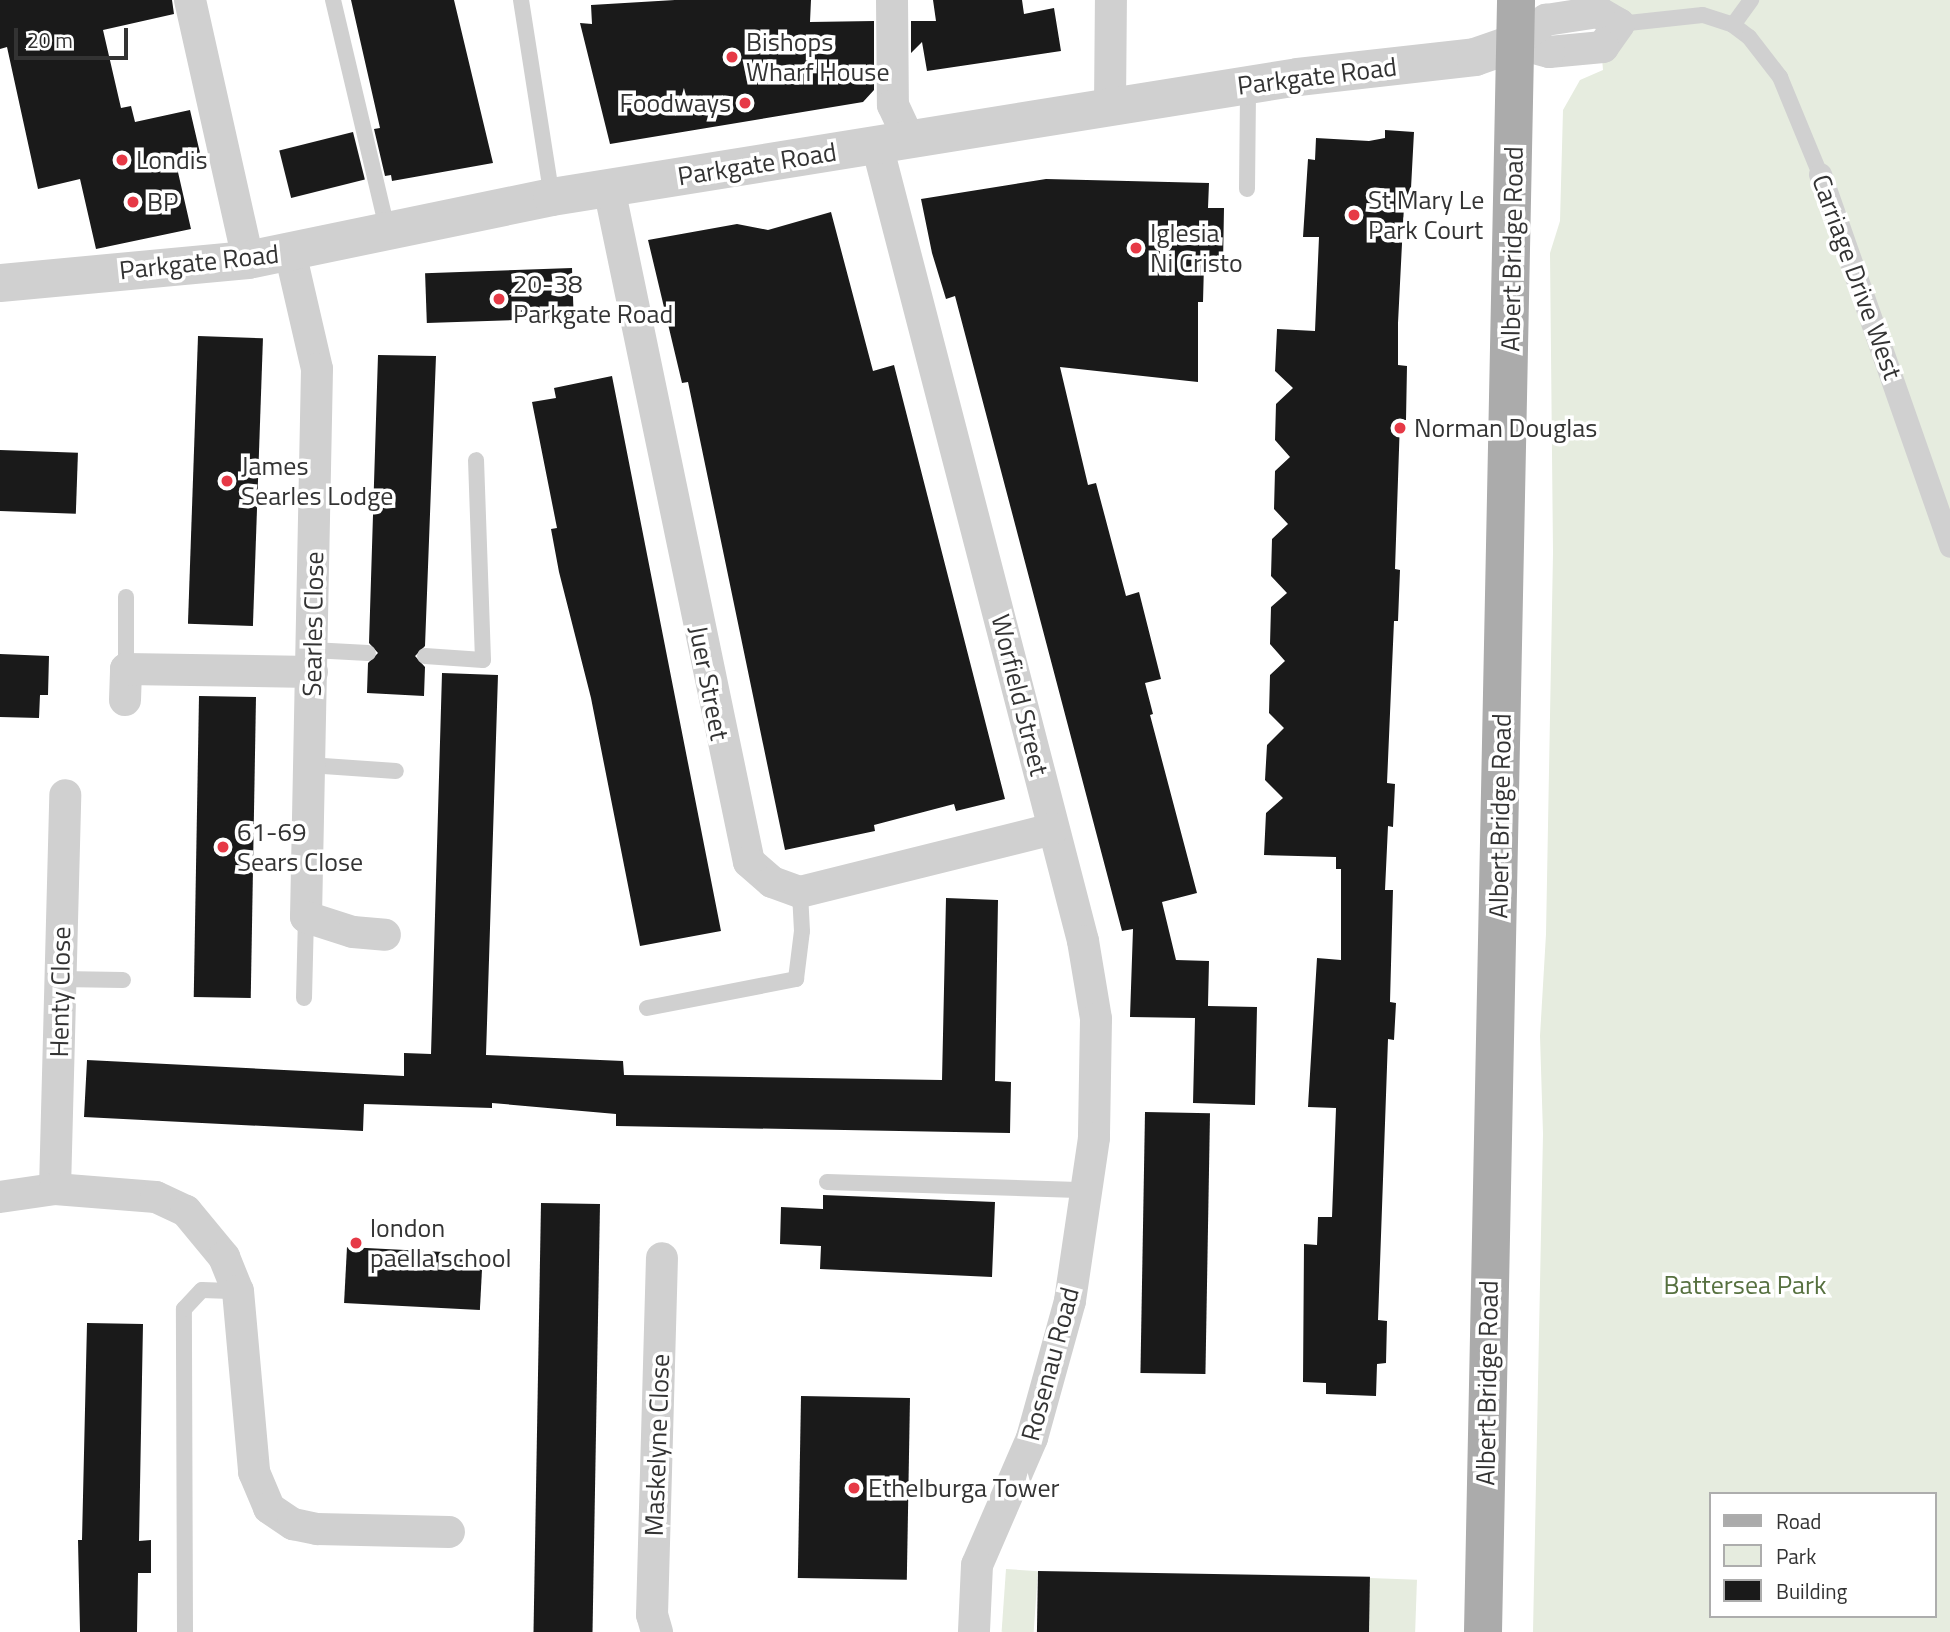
<!DOCTYPE html>
<style>
body{margin:0}
#map{position:relative;width:1950px;height:1632px;overflow:hidden;background:#fff;font-family:"Titillium Web",sans-serif}
div>[style]{position:absolute}
.green>*{inset:0;background:#e6ecdf;transform-origin:0 0}
.building>*{inset:0;background:#1a1a1a;transform-origin:0 0}
.service>*{height:16px;margin:-8px;padding:0 8px;transform-origin:8px;border-radius:8px;background:#d0d0d0}
.pedestrian>*{height:23px;margin:-11.5px;padding:0 11.5px;transform-origin:11.5px;border-radius:11.5px;background:#d0d0d0}
.minor>*{height:32px;margin:-16px;padding:0 16px;transform-origin:16px;border-radius:16px;background:#d0d0d0}
.tertiary>*{height:38px;margin:-19px;padding:0 19px;transform-origin:19px;border-radius:19px;background:#d0d0d0}
.primary>*{height:38px;margin:-19px;padding:0 19px;transform-origin:19px;border-radius:19px;background:#ababab}
.dots>*{width:19px;height:19px;translate:-50% -50%;box-sizing:border-box;border:4px solid #fff;border-radius:50%}
span{translate:-50% -50%;white-space:nowrap;text-align:center;line-height:1.15;-webkit-text-stroke:7px #fff;paint-order:stroke}
.poi-label{font-size:26px;color:#333}
.left{translate:0 -50%;text-align:left}
.right{translate:-100% -50%;text-align:right}
.street-label{font-size:26px;color:#333}
.park-label{font-size:26px;color:#56703f}
.legend{position:absolute;left:1709px;top:1492px;width:228px;height:126px;box-sizing:border-box;background:#fff;border:2px solid #adadad;margin:0;padding:9px 12px;list-style:none;font-size:21px;color:#333}
.legend li{display:flex;align-items:center;gap:14px;height:35px}
.legend b{width:35px;border:2px solid #adadad}
.scale{position:absolute;left:14px;top:28px;width:114px;height:32px;box-sizing:border-box;border:4px solid #333;border-top:0;padding-left:9px;font-size:21px;line-height:24px;white-space:nowrap;color:#333;-webkit-text-stroke:5px #fff;paint-order:stroke}
</style>
<div id="map">
<div class="green">
<i style="clip-path:polygon(evenodd,1597px 0,1950px 0,1950px 1632px,1533px 1632px,1543px 1134px,1540px 1036px,1546px 934px,1553px 553px,1550px 253px,1560px 221px,1563px 110px,1580px 80px,1603px 70px,1597px 0,1710px 1494px,1934px 1494px,1934px 1616px,1710px 1616px,1710px 1494px)"></i>
<i style="left:1006px;top:1569px;width:32px;height:63px;rotate:4deg"></i>
<i style="left:1370px;top:1578px;width:47px;height:54px;rotate:2deg"></i>
</div>
<div class="building">
<i style="clip-path:polygon(0 0,172px 0,174px 14px,103px 30px,121px 108px,131px 106px,135px 122px,190px 110px,200px 153px,175px 159px,191px 229px,96px 249px,80px 179px,38px 189px,7px 47px,0 49px)"></i>
<i style="clip-path:polygon(351px 0,454px 0,493px 163px,392px 181px,391px 175px,385px 176px,374px 129px,380px 128px)"></i>
<i style="clip-path:polygon(675px 0,811px 0,810px 22px,874px 21px,874px 90px,863px 102px,610px 144px,580px 23px,592px 24px,591px 5px)"></i>
<i style="clip-path:polygon(933px 0,1022px 0,1024px 14px,1054px 8px,1061px 51px,927px 71px,922px 42px,911px 53px,911px 21px,936px 21px)"></i>
<i style="clip-path:polygon(1385px 130px,1414px 132px,1410px 207px,1404px 207px,1403px 224px,1398px 323px,1398px 365px,1407px 366px,1406px 420px,1400px 420px,1395px 569px,1400px 570px,1398px 621px,1394px 621px,1387px 783px,1395px 784px,1393px 827px,1388px 826px,1385px 890px,1393px 890px,1390px 1002px,1396px 1003px,1394px 1040px,1388px 1039px,1378px 1320px,1387px 1321px,1386px 1363px,1377px 1364px,1376px 1396px,1326px 1394px,1326px 1383px,1303px 1382px,1304px 1244px,1317px 1245px,1318px 1217px,1332px 1217px,1336px 1108px,1308px 1107px,1317px 958px,1341px 960px,1341px 869px,1336px 869px,1336px 857px,1264px 855px,1266px 813px,1283px 798px,1265px 780px,1267px 745px,1284px 728px,1269px 713px,1270px 675px,1285px 661px,1270px 644px,1271px 607px,1287px 593px,1271px 576px,1272px 539px,1288px 524px,1274px 509px,1275px 471px,1290px 457px,1275px 440px,1276px 404px,1293px 388px,1275px 371px,1277px 329px,1315px 331px,1319px 237px,1303px 237px,1308px 159px,1315px 160px,1316px 138px,1369px 141px,1385px 138px)"></i>
<i style="left:353px;top:132px;width:49px;height:76px;rotate:76deg"></i>
<i style="clip-path:polygon(1046px 179px,1209px 183px,1208px 208px,1224px 208px,1223px 265px,1204px 264px,1203px 302px,1198px 302px,1198px 382px,1060px 367px,1088px 485px,1096px 483px,1126px 596px,1139px 592px,1161px 679px,1145px 683px,1153px 714px,1150px 715px,1197px 893px,1162px 902px,1176px 960px,1209px 961px,1208px 1006px,1257px 1007px,1255px 1105px,1193px 1103px,1195px 1018px,1130px 1017px,1133px 929px,1122px 931px,955px 296px,946px 299px,932px 253px,921px 199px)"></i>
<i style="clip-path:polygon(831px 212px,873px 371px,894px 365px,1005px 799px,956px 811px,954px 804px,874px 825px,875px 831px,785px 850px,688px 382px,682px 383px,648px 240px,737px 224px,768px 230px)"></i>
<i style="left:572px;top:268px;width:50px;height:147px;rotate:88deg"></i>
<i style="left:198px;top:336px;width:65px;height:288px;rotate:2deg"></i>
<i style="clip-path:polygon(378px 355px,436px 356px,425px 646px,415px 656px,425px 667px,424px 696px,367px 693px,368px 663px,378px 653px,369px 643px)"></i>
<i style="clip-path:polygon(612px 376px,721px 931px,640px 946px,591px 698px,559px 572px,551px 529px,557px 528px,532px 402px,556px 398px,554px 388px)"></i>
<i style="left:0;top:450px;width:78px;height:61px;rotate:2deg"></i>
<i style="clip-path:polygon(0 654px,49px 656px,48px 695px,40px 695px,39px 718px,0 717px)"></i>
<i style="clip-path:polygon(442px 673px,498px 675px,486px 1055px,623px 1061px,624px 1075px,942px 1080px,946px 898px,998px 900px,995px 1081px,1011px 1082px,1010px 1133px,616px 1126px,616px 1114px,492px 1103px,492px 1108px,364px 1104px,363px 1131px,84px 1117px,87px 1060px,404px 1076px,404px 1053px,431px 1054px)"></i>
<i style="left:199px;top:696px;width:57px;height:301px;rotate:1deg"></i>
<i style="left:1145px;top:1112px;width:65px;height:261px;rotate:1deg"></i>
<i style="clip-path:polygon(823px 1195px,995px 1202px,992px 1277px,820px 1269px,821px 1246px,780px 1244px,781px 1207px,823px 1209px)"></i>
<i style="left:541px;top:1203px;width:59px;height:429px;rotate:1deg"></i>
<i style="left:347px;top:1247px;width:136px;height:56px;rotate:3deg"></i>
<i style="clip-path:polygon(87px 1323px,143px 1324px,139px 1541px,151px 1540px,151px 1573px,138px 1573px,137px 1632px,80px 1632px,78px 1540px,82px 1540px)"></i>
<i style="left:801px;top:1396px;width:109px;height:182px;rotate:1deg"></i>
<i style="left:1038px;top:1571px;width:332px;height:61px;rotate:1deg"></i>
</div>
<div class="service">
<i style="left:333px;top:0;width:235px;rotate:76.7deg"></i>
<i style="left:521px;top:0;width:199px;rotate:81.1deg"></i>
<i style="left:1619px;top:24px;width:84px;rotate:-6.1deg"></i>
<i style="left:1703px;top:15px;width:32px;rotate:18deg"></i>
<i style="left:1733px;top:25px;width:31px;rotate:-54deg"></i>
<i style="left:1733px;top:25px;width:20px;rotate:37deg"></i>
<i style="left:1749px;top:37px;width:51px;rotate:52.2deg"></i>
<i style="left:1780px;top:77px;width:105px;rotate:67.6deg"></i>
<i style="left:1247px;top:189px;width:104px;rotate:-89.4deg"></i>
<i style="left:312px;top:650px;width:56px;rotate:3.1deg"></i>
<i style="left:425px;top:656px;width:58px;rotate:3.9deg"></i>
<i style="left:483px;top:660px;width:200px;rotate:-92deg"></i>
<i style="left:126px;top:669px;width:72px;rotate:-90deg"></i>
<i style="left:309px;top:765px;width:87px;rotate:3.9deg"></i>
<i style="left:61px;top:979px;width:62px;rotate:0.9deg"></i>
<i style="left:304px;top:998px;width:81px;rotate:-88.6deg"></i>
<i style="left:647px;top:1008px;width:152px;rotate:-11deg"></i>
<i style="left:796px;top:979px;width:48px;rotate:-82.9deg"></i>
<i style="left:802px;top:931px;width:39px;rotate:-93deg"></i>
<i style="left:827px;top:1182px;width:259px;rotate:1.8deg"></i>
<i style="left:185px;top:1632px;width:323px;rotate:-90.2deg"></i>
<i style="left:184px;top:1309px;width:26px;rotate:-47deg"></i>
<i style="left:202px;top:1290px;width:36px;rotate:2deg"></i>
</div>
<div class="pedestrian">
<i style="left:1820px;top:174px;width:394px;rotate:70.7deg"></i>
</div>
<div class="minor">
<i style="left:190px;top:0;width:266px;rotate:77.4deg"></i>
<i style="left:892px;top:0;width:105px;rotate:89.5deg"></i>
<i style="left:893px;top:105px;width:38px;rotate:65deg"></i>
<i style="left:1598px;top:12px;width:24px;rotate:30deg"></i>
<i style="left:1619px;top:24px;width:28px;rotate:125deg"></i>
<i style="left:1603px;top:47px;width:54px;rotate:174.7deg"></i>
<i style="left:1549px;top:52px;width:35px;rotate:-165deg"></i>
<i style="left:1515px;top:43px;width:39px;rotate:-37deg"></i>
<i style="left:1546px;top:20px;width:53px;rotate:-8.7deg"></i>
<i style="left:1110px;top:106px;width:106px;rotate:-89.5deg"></i>
<i style="left:877px;top:145px;width:822px;rotate:75.49deg"></i>
<i style="left:1083px;top:941px;width:79px;rotate:80.5deg"></i>
<i style="left:1096px;top:1019px;width:119px;rotate:91deg"></i>
<i style="left:1094px;top:1138px;width:165px;rotate:98.4deg"></i>
<i style="left:1070px;top:1301px;width:142px;rotate:105.5deg"></i>
<i style="left:1032px;top:1438px;width:138px;rotate:113.4deg"></i>
<i style="left:977px;top:1565px;width:67px;rotate:92.6deg"></i>
<i style="left:609px;top:188px;width:688px;rotate:78.27deg"></i>
<i style="left:749px;top:862px;width:30px;rotate:41deg"></i>
<i style="left:772px;top:882px;width:30px;rotate:20deg"></i>
<i style="left:800px;top:892px;width:261px;rotate:-14deg"></i>
<i style="left:290px;top:252px;width:120px;rotate:77deg"></i>
<i style="left:317px;top:369px;width:548px;rotate:91.15deg"></i>
<i style="left:306px;top:917px;width:49px;rotate:17.7deg"></i>
<i style="left:353px;top:932px;width:32px;rotate:5deg"></i>
<i style="left:125px;top:700px;width:31px;rotate:-88deg"></i>
<i style="left:126px;top:669px;width:186px;rotate:0.9deg"></i>
<i style="left:55px;top:1189px;width:394px;rotate:-88.5deg"></i>
<i style="left:0;top:1197px;width:56px;rotate:-8.3deg"></i>
<i style="left:55px;top:1189px;width:101px;rotate:4.5deg"></i>
<i style="left:156px;top:1197px;width:33px;rotate:25deg"></i>
<i style="left:186px;top:1211px;width:60px;rotate:50.4deg"></i>
<i style="left:224px;top:1257px;width:37px;rotate:68deg"></i>
<i style="left:238px;top:1291px;width:182px;rotate:84.9deg"></i>
<i style="left:254px;top:1472px;width:39px;rotate:67deg"></i>
<i style="left:269px;top:1508px;width:29px;rotate:34deg"></i>
<i style="left:293px;top:1524px;width:25px;rotate:12deg"></i>
<i style="left:317px;top:1529px;width:132px;rotate:1.3deg"></i>
<i style="left:657px;top:1632px;width:18px;rotate:-106deg"></i>
<i style="left:652px;top:1615px;width:357px;rotate:-88.4deg"></i>
</div>
<div class="tertiary">
<i style="left:0;top:283px;width:249px;rotate:-5.3deg"></i>
<i style="left:248px;top:260px;width:310px;rotate:-11.7deg"></i>
<i style="left:552px;top:197px;width:756px;rotate:-9.14deg"></i>
<i style="left:1298px;top:77px;width:178px;rotate:-6.4deg"></i>
<i style="left:1475px;top:57px;width:42px;rotate:-19.3deg"></i>
</div>
<div class="primary">
<i style="left:1483px;top:1632px;width:1632px;rotate:-88.84deg"></i>
</div>
<div class="dots">
<i style="left:732px;top:57px;background:#e63946"></i>
<i style="left:745px;top:103px;background:#e63946"></i>
<i style="left:122px;top:160px;background:#e63946"></i>
<i style="left:133px;top:202px;background:#e63946"></i>
<i style="left:1354px;top:215px;background:#e63946"></i>
<i style="left:1136px;top:248px;background:#e63946"></i>
<i style="left:499px;top:299px;background:#e63946"></i>
<i style="left:1400px;top:428px;background:#e63946"></i>
<i style="left:227px;top:481px;background:#e63946"></i>
<i style="left:223px;top:847px;background:#e63946"></i>
<i style="left:356px;top:1243px;background:#e63946"></i>
<i style="left:854px;top:1488px;background:#e63946"></i>
</div>
<div class="poi-label">
<span class="left" style="left:746px;top:57px">Bishops<br>Wharf House</span>
<span class="right" style="left:731px;top:103px">Foodways</span>
<span class="left" style="left:136px;top:160px">Londis</span>
<span class="left" style="left:1368px;top:215px">St Mary Le<br>Park Court</span>
<span class="left" style="left:147px;top:202px">BP</span>
<span class="left" style="left:1150px;top:248px">Iglesia<br>Ni Cristo</span>
<span class="left" style="left:513px;top:299px">20-38<br>Parkgate Road</span>
<span class="left" style="left:1414px;top:428px">Norman Douglas</span>
<span class="left" style="left:241px;top:481px">James<br>Searles Lodge</span>
<span class="left" style="left:237px;top:847px">61-69<br>Sears Close</span>
<span class="left" style="left:370px;top:1243px">london<br>paella school</span>
<span class="left" style="left:868px;top:1488px">Ethelburga Tower</span>
</div>
<div class="street-label">
<span style="left:1317px;top:76px;rotate:-7deg">Parkgate Road</span>
<span style="left:757px;top:164px;rotate:-9deg">Parkgate Road</span>
<span style="left:1512px;top:249px;rotate:-89deg">Albert Bridge Road</span>
<span style="left:199px;top:262px;rotate:-6deg">Parkgate Road</span>
<span style="left:1857px;top:277px;rotate:70deg">Carriage Drive West</span>
<span style="left:313px;top:624px;rotate:-89deg">Searles Close</span>
<span style="left:709px;top:683px;rotate:79deg">Juer Street</span>
<span style="left:1020px;top:695px;rotate:76deg">Worfield Street</span>
<span style="left:1500px;top:816px;rotate:-89deg">Albert Bridge Road</span>
<span style="left:60px;top:992px;rotate:-89deg">Henty Close</span>
<span style="left:1050px;top:1364px;rotate:-75deg">Rosenau Road</span>
<span style="left:1487px;top:1383px;rotate:-89deg">Albert Bridge Road</span>
<span style="left:657px;top:1445px;rotate:-88deg">Maskelyne Close</span>
</div>
<div class="park-label">
<span style="left:1745px;top:1285px">Battersea Park</span>
</div>
<ul class="legend">
<li><b style="height:9px;background:#ababab"></b>Road</li>
<li><b style="height:19px;background:#e6ecdf"></b>Park</li>
<li><b style="height:19px;background:#1a1a1a"></b>Building</li>
</ul>
<div class="scale">20 m</div>
</div>
